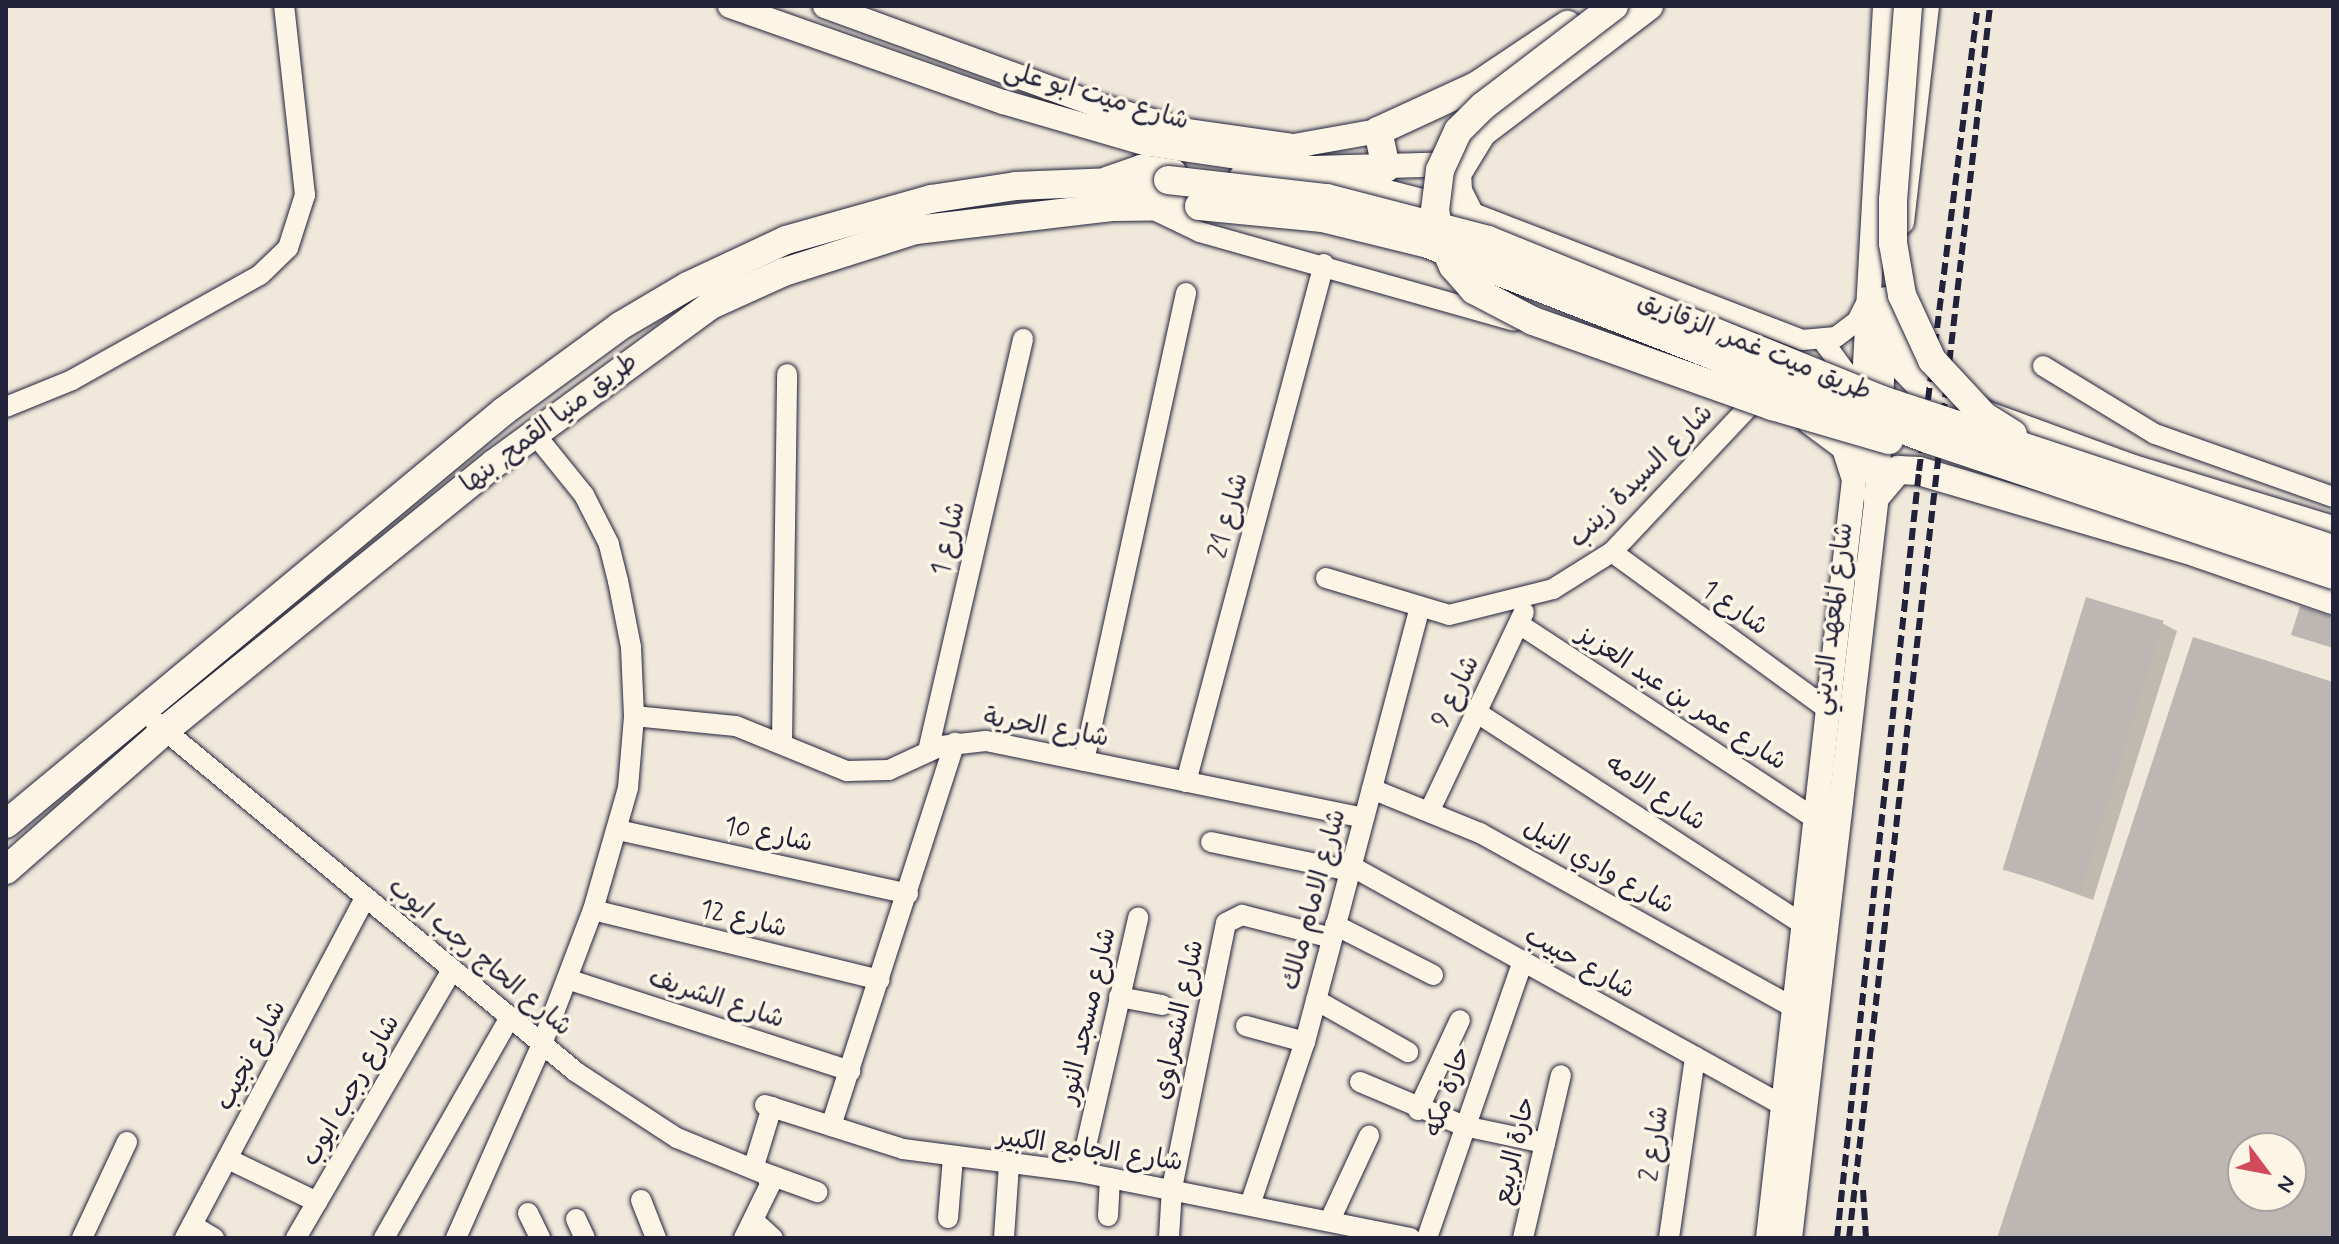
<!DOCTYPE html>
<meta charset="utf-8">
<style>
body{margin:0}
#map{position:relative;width:2339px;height:1244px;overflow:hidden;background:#efe8db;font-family:Mynerve,"Playpen Sans Arabic",sans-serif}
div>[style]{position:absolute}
.shadow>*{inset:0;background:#0003}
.building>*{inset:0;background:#bcb7b3;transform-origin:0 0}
.roads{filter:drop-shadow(0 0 2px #22223b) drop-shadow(0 0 2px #22223b)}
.minor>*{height:20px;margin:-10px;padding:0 10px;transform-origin:10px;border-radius:10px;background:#fcf5e5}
.major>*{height:24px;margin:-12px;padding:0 12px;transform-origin:12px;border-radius:12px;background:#fcf5e5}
.highway>*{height:28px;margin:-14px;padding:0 14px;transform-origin:14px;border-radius:14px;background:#fcf5e5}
.rail>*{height:6px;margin-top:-3px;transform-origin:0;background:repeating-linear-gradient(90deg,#22223b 0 12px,transparent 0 18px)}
.bridges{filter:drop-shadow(0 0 2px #22223b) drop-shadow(0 0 2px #22223b)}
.highway-bridge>*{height:28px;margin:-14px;padding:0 14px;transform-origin:14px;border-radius:14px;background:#fcf5e5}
span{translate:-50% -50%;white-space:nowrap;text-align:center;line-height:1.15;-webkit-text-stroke:7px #fcf5e5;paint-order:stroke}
.street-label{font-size:26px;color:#22223b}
.frame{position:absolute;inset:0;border:8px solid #22223b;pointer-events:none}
.north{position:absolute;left:2227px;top:1132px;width:80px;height:80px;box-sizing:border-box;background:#fcf5e5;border:2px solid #a5a1a1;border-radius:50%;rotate:122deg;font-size:22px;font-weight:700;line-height:32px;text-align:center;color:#22223b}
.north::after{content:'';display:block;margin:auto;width:28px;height:36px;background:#d1495b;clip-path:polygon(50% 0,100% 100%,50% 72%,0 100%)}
</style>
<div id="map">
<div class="shadow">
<i style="clip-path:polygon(2162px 623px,2177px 631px,2093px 900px,2004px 868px)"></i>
</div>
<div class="building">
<i style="left:2086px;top:597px;width:81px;height:285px;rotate:17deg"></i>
<i style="clip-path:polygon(2300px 606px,2333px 617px,2333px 648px,2291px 635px)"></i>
<i style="clip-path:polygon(evenodd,2193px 637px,2333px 682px,2333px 1238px,1997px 1238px,2193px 637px,2243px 1148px,2291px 1148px,2291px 1196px,2243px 1196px,2243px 1148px)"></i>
</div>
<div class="roads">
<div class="minor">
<i style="left:1240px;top:175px;width:120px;rotate:3.8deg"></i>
<i style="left:1360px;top:183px;width:112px;rotate:14.5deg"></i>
<i style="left:1468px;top:211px;width:358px;rotate:21.1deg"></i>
<i style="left:1802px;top:340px;width:34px;rotate:-5deg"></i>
<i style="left:1836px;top:337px;width:26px;rotate:-37deg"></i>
<i style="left:1857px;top:321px;width:20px;rotate:-63deg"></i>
<i style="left:1106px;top:177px;width:36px;rotate:-19deg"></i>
<i style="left:1140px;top:165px;width:36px;rotate:8deg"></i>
<i style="left:1152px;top:209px;width:53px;rotate:25.6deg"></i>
<i style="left:1200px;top:232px;width:326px;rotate:15.8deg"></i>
<i style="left:1823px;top:341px;width:37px;rotate:54deg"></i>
<i style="left:1845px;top:371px;width:26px;rotate:83deg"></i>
<i style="left:2043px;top:366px;width:131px;rotate:31.3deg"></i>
<i style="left:2155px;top:434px;width:189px;rotate:19.5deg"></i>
<i style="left:6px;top:407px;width:71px;rotate:-22.2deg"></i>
<i style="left:72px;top:380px;width:215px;rotate:-29.2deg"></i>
<i style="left:260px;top:275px;width:39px;rotate:-44deg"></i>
<i style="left:288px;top:248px;width:56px;rotate:-72.2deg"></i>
<i style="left:305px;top:195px;width:190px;rotate:-96.3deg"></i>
<i style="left:1807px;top:423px;width:44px;rotate:36.6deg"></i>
<i style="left:1842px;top:449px;width:33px;rotate:72deg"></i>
<i style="left:1612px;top:552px;width:265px;rotate:36.1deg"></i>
<i style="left:1326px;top:578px;width:128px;rotate:16.7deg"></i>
<i style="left:1449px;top:615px;width:107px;rotate:-14deg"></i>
<i style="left:1553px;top:589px;width:70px;rotate:-32.1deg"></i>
<i style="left:1612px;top:552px;width:214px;rotate:-46.7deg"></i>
<i style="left:1519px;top:624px;width:353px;rotate:33.3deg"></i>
<i style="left:1476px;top:712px;width:390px;rotate:33deg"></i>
<i style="left:634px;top:716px;width:102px;rotate:5.6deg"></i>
<i style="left:736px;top:726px;width:120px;rotate:22.1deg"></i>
<i style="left:847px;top:771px;width:42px;rotate:-1.4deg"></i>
<i style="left:889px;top:770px;width:57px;rotate:-24.8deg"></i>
<i style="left:941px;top:746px;width:45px;rotate:-6.3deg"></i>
<i style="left:986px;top:741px;width:385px;rotate:11.5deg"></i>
<i style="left:155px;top:722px;width:547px;rotate:39.74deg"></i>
<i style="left:576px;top:1072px;width:121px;rotate:33.2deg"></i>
<i style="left:677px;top:1138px;width:97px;rotate:22.3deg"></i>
<i style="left:767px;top:1175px;width:10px;rotate:73deg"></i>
<i style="left:770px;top:1185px;width:59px;rotate:116.1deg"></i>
<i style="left:782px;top:742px;width:368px;rotate:-89.2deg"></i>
<i style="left:928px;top:751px;width:423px;rotate:-77deg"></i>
<i style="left:1084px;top:761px;width:479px;rotate:-77.7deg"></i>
<i style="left:1186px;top:782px;width:536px;rotate:-75.08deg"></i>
<i style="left:1372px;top:789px;width:117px;rotate:22.2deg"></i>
<i style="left:1480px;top:833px;width:358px;rotate:29.1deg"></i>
<i style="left:1430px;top:810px;width:219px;rotate:-64.6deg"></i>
<i style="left:618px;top:830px;width:297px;rotate:12.4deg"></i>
<i style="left:1211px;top:842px;width:142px;rotate:11.8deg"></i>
<i style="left:1351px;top:866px;width:494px;rotate:29deg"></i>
<i style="left:593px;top:910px;width:295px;rotate:13.7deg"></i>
<i style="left:1335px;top:925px;width:110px;rotate:27deg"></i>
<i style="left:567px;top:979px;width:298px;rotate:18deg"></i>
<i style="left:1119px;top:997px;width:44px;rotate:10.5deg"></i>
<i style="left:1316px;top:1000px;width:106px;rotate:29.5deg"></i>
<i style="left:1246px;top:1026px;width:61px;rotate:15.2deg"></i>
<i style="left:1360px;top:1082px;width:113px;rotate:22.9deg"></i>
<i style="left:1464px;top:1126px;width:83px;rotate:11.9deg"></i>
<i style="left:765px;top:1105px;width:145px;rotate:17.7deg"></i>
<i style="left:903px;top:1149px;width:178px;rotate:7.4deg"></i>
<i style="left:1080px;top:1172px;width:337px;rotate:11.3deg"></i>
<i style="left:1418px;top:1110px;width:99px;rotate:-65deg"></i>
<i style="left:831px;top:1126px;width:403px;rotate:-72.1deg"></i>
<i style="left:228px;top:1159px;width:99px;rotate:25.8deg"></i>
<i style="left:753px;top:1169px;width:65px;rotate:-73deg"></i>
<i style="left:762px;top:1172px;width:59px;rotate:20deg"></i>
<i style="left:1080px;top:1172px;width:261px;rotate:-77.1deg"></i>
<i style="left:641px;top:1200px;width:41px;rotate:68.5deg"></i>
<i style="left:1251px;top:1202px;width:169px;rotate:-71.4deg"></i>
<i style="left:1305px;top:1042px;width:449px;rotate:-75.2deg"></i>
<i style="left:528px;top:1213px;width:28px;rotate:64deg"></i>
<i style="left:1108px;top:1216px;width:38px;rotate:-87deg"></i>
<i style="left:948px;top:1218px;width:61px;rotate:-85.3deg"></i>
<i style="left:576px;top:1219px;width:21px;rotate:65deg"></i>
<i style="left:1330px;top:1220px;width:93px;rotate:-65.1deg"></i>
<i style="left:755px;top:1222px;width:24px;rotate:42deg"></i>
<i style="left:192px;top:1225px;width:26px;rotate:31deg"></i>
<i style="left:82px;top:1238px;width:106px;rotate:-64.9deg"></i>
<i style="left:185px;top:1238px;width:385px;rotate:-62.1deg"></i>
<i style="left:296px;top:1238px;width:310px;rotate:-59.8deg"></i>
<i style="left:384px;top:1238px;width:254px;rotate:-60.3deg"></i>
<i style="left:456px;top:1238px;width:212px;rotate:-66.1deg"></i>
<i style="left:542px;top:1044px;width:143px;rotate:-69.2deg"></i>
<i style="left:593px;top:910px;width:127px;rotate:-74deg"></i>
<i style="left:628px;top:788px;width:72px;rotate:-85.2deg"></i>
<i style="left:634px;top:716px;width:69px;rotate:-92.5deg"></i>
<i style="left:631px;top:647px;width:67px;rotate:-101.1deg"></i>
<i style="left:618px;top:581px;width:38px;rotate:-104deg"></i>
<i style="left:609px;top:544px;width:55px;rotate:-117deg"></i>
<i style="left:584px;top:495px;width:80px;rotate:-128.9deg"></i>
<i style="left:1004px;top:1238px;width:73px;rotate:-86.1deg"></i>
<i style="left:1169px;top:1238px;width:50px;rotate:-86.6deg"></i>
<i style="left:1172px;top:1188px;width:270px;rotate:-78.5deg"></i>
<i style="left:1226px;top:923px;width:18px;rotate:-27deg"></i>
<i style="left:1242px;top:915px;width:93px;rotate:14.3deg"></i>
<i style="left:1427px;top:1238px;width:291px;rotate:-70.9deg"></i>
<i style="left:1523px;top:1238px;width:167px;rotate:-76.9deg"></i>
<i style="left:1669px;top:1238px;width:183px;rotate:-81.8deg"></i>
</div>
<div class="major">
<i style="left:730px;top:6px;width:289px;rotate:19.4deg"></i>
<i style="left:1003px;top:102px;width:151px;rotate:16.2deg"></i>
<i style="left:1148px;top:144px;width:167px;rotate:8.3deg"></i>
<i style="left:1313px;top:168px;width:146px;rotate:-1.6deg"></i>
<i style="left:825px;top:6px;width:289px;rotate:20deg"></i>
<i style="left:1097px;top:105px;width:94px;rotate:16.1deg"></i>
<i style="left:1187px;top:131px;width:108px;rotate:8deg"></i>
<i style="left:1294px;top:146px;width:85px;rotate:-10.1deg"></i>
<i style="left:1902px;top:222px;width:217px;rotate:-83.4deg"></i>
<i style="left:1768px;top:1238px;width:843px;rotate:-83.53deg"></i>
<i style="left:1863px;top:400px;width:395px;rotate:-86.8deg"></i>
<i style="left:1790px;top:1238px;width:748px;rotate:-83.32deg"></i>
<i style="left:1877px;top:495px;width:181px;rotate:-87.5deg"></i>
</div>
<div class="highway">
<i style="left:1386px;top:168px;width:38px;rotate:-102deg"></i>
<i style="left:1378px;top:131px;width:108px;rotate:-24.7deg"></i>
<i style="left:1476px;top:86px;width:110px;rotate:-33.8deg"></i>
<i style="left:1468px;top:211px;width:22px;rotate:-117deg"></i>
<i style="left:1458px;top:191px;width:17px;rotate:-93deg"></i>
<i style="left:1457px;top:174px;width:48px;rotate:-58.6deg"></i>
<i style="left:1482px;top:133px;width:210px;rotate:-37.3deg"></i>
<i style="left:1886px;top:301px;width:72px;rotate:73.8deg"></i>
<i style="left:1906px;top:370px;width:33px;rotate:47deg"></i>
<i style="left:1928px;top:394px;width:215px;rotate:20.1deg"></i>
<i style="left:2130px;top:468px;width:212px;rotate:17deg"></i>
<i style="left:1877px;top:495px;width:33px;rotate:-50deg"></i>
<i style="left:1898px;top:470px;width:21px;rotate:3deg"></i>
<i style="left:1919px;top:471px;width:290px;rotate:16.4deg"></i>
<i style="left:2197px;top:553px;width:144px;rotate:19.1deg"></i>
<i style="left:6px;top:824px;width:647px;rotate:-39.67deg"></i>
<i style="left:504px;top:411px;width:144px;rotate:-36.2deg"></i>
<i style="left:620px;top:326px;width:79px;rotate:-30.5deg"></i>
<i style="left:688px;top:286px;width:108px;rotate:-25.1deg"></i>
<i style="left:786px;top:240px;width:151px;rotate:-15.8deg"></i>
<i style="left:931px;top:199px;width:86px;rotate:-8.7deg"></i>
<i style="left:1016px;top:186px;width:152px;rotate:-2.3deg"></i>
<i style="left:6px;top:870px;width:210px;rotate:-41.3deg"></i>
<i style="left:164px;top:731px;width:426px;rotate:-39deg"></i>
<i style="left:495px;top:463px;width:268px;rotate:-36.2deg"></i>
<i style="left:711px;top:305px;width:80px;rotate:-24.3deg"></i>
<i style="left:784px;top:272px;width:139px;rotate:-17.7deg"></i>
<i style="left:916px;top:230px;width:197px;rotate:-6.7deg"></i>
<i style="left:1112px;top:207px;width:87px;rotate:-0.7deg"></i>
</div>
</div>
<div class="rail">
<i style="left:1863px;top:1190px;width:48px;rotate:86.4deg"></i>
<i style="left:1837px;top:1238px;width:771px;rotate:-83.9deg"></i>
<i style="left:1919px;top:471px;width:469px;rotate:-82.8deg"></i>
<i style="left:1849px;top:1238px;width:1240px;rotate:-83.47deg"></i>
</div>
<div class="bridges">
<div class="highway-bridge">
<i style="left:1614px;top:6px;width:165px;rotate:142.6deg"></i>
<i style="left:1483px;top:106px;width:35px;rotate:135deg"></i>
<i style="left:1458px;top:131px;width:43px;rotate:114.8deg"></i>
<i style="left:1440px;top:170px;width:40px;rotate:97.1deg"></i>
<i style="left:1435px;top:210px;width:27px;rotate:80deg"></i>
<i style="left:1440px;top:237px;width:32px;rotate:66deg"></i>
<i style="left:1453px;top:266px;width:32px;rotate:49deg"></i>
<i style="left:1474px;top:290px;width:67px;rotate:27.7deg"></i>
<i style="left:1533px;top:321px;width:254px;rotate:19.6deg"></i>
<i style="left:1772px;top:406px;width:122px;rotate:16.2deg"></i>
<i style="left:1908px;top:6px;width:195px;rotate:94.4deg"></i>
<i style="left:1893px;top:200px;width:43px;rotate:90deg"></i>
<i style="left:1893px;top:243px;width:53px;rotate:80.2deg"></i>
<i style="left:1902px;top:295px;width:72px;rotate:65.2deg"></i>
<i style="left:1932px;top:360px;width:76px;rotate:47.1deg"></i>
<i style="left:1984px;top:416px;width:34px;rotate:32deg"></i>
<i style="left:1168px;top:180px;width:160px;rotate:6.5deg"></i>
<i style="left:1327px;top:198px;width:166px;rotate:14.6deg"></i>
<i style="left:1488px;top:240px;width:422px;rotate:22.1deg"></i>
<i style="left:1879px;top:399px;width:478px;rotate:18.3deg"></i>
<i style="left:1199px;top:206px;width:124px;rotate:5.6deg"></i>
<i style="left:1322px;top:218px;width:109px;rotate:13.8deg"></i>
<i style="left:1428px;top:244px;width:536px;rotate:21.34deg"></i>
<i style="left:1927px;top:439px;width:428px;rotate:18.5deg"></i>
</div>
</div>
<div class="street-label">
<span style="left:1096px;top:97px;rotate:16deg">شارع ميت ابو على</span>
<span style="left:1754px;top:348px;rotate:22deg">طريق ميت غمر, الزقازيق</span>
<span style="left:550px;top:424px;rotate:-37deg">طريق منيا القمح, بنها</span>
<span style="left:1642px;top:477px;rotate:-45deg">شارع السيدة زينب</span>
<span style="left:1230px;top:516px;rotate:-75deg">شارع 21</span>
<span style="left:950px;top:539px;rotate:-77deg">شارع 1</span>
<span style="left:1734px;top:609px;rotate:36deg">شارع 1</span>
<span style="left:1834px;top:619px;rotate:-83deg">شارع المعهد الديني</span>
<span style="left:1457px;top:692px;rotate:-64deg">شارع 9</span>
<span style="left:1681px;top:699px;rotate:33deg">شارع عمر بن عبد العزيز</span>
<span style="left:1046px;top:729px;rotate:10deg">شارع الحرية</span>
<span style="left:1655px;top:794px;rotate:34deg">شارع الامه</span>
<span style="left:768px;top:836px;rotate:12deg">شارع 10</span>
<span style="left:1598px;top:868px;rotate:29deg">شارع وادي النيل</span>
<span style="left:1315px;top:900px;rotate:-75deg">شارع الامام مالك</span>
<span style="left:743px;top:920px;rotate:14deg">شارع 12</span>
<span style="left:479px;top:958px;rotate:40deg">شارع الحاج رجب ايوب</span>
<span style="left:1579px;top:964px;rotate:29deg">شارع حبيب</span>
<span style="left:716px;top:1000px;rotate:18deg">شارع الشريف</span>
<span style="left:1089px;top:1016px;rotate:-77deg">شارع مسجد النور</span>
<span style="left:1180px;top:1020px;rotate:-78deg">شارع الشعراوى</span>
<span style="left:252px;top:1056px;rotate:-62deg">شارع نجيب</span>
<span style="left:352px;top:1091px;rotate:-60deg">شارع رجب ايوب</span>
<span style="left:1449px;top:1092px;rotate:-71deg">حارة مكه</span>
<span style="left:1656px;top:1144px;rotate:-82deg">شارع 2</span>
<span style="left:1090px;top:1151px;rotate:8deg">شارع الجامع الكبير</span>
<span style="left:1516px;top:1151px;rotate:-77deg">حارة الربيع</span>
</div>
<div class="frame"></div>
<div class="north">N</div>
</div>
